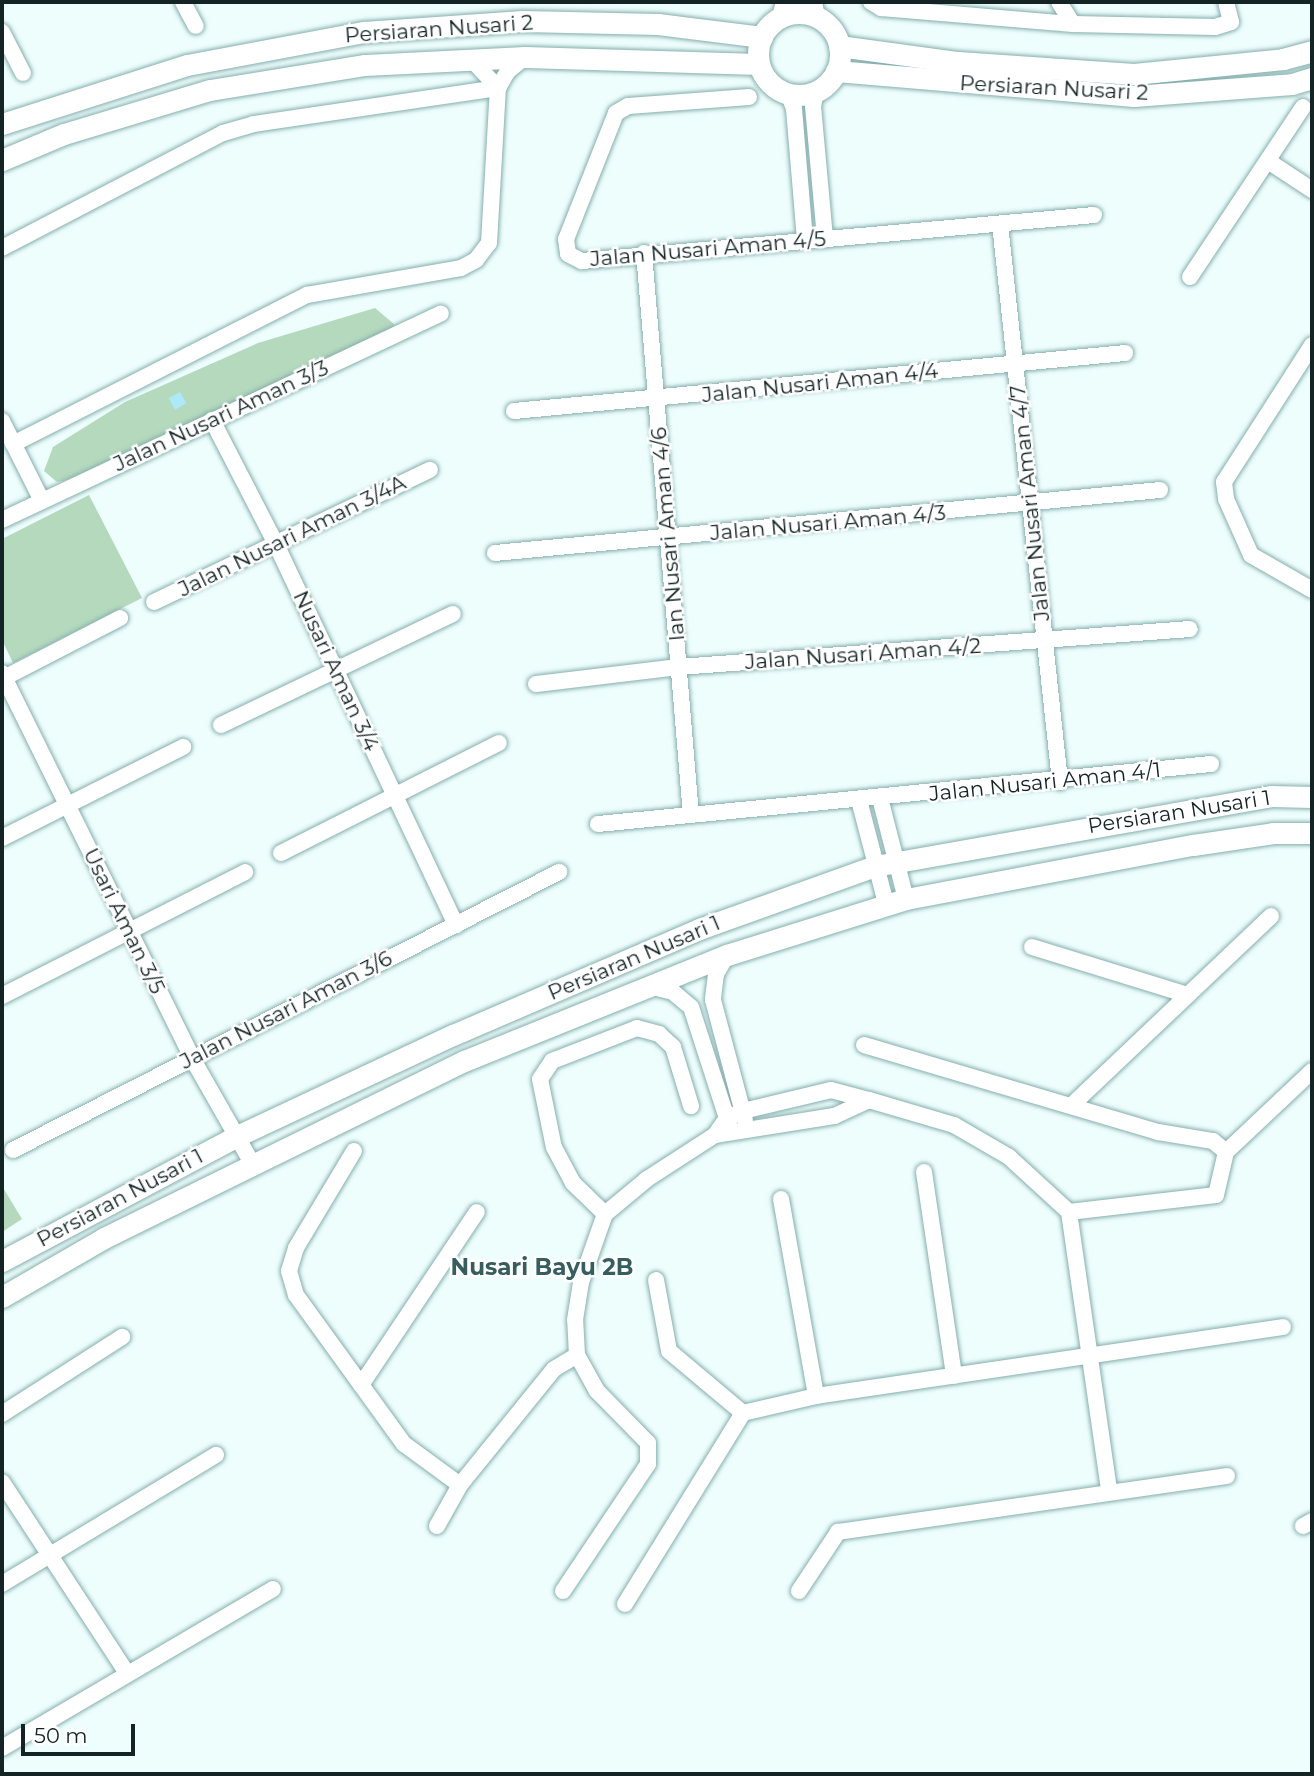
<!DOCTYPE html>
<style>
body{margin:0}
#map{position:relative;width:1314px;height:1776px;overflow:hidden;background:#edfefd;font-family:Montserrat,sans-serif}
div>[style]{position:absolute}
.green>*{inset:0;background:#b4d9bd}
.building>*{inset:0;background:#aceaf9;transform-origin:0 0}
.roads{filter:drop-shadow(0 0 2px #85aead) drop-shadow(0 0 2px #85aead)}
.street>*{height:16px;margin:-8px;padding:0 8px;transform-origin:8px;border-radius:8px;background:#fff}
.secondary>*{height:21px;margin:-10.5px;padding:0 10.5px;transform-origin:10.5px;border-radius:10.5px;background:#fff}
.secondary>.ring{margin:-10.5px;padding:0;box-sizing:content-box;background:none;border:21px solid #fff;border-radius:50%}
span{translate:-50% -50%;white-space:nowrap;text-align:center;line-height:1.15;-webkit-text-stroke:5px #fff;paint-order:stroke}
.street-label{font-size:21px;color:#142424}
.neighbourhood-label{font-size:23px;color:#375e5e;font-weight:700}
.frame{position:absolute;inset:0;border:4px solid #142424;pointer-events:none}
.scale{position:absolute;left:21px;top:1724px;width:114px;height:32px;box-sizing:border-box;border:4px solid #142424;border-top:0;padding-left:9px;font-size:21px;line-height:24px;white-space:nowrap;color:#142424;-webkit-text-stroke:5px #fff;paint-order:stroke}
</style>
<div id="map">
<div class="green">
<i style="clip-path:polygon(375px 308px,395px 325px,378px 337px,67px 480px,57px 482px,44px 471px,53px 447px,125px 402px,258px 343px)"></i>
<i style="clip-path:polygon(89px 495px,142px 598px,13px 663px,2px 640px,2px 539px)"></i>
<i style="clip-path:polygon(2px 1186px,22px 1219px,2px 1232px)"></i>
</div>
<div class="building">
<i style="left:180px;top:392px;width:13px;height:13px;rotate:61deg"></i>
</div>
<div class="roads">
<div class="street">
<i style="left:183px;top:2px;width:27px;rotate:62deg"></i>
<i style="left:814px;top:2px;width:15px;rotate:79deg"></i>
<i style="left:871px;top:2px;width:12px;rotate:31deg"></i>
<i style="left:881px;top:8px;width:193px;rotate:4.8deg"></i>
<i style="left:1073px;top:24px;width:142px;rotate:1.2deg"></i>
<i style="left:1215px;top:27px;width:17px;rotate:-17deg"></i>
<i style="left:1231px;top:22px;width:21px;rotate:-104deg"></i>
<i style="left:1059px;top:2px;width:26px;rotate:58deg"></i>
<i style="left:780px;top:17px;width:16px;rotate:-75deg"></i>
<i style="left:2px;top:32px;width:46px;rotate:62.9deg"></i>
<i style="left:472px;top:60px;width:38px;rotate:47deg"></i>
<i style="left:816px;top:91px;width:15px;rotate:101deg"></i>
<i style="left:813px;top:106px;width:134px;rotate:84.8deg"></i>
<i style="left:788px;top:93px;width:17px;rotate:69deg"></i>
<i style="left:794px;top:109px;width:131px;rotate:85.2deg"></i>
<i style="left:749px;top:97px;width:121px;rotate:175.7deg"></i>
<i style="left:628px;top:106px;width:14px;rotate:150deg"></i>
<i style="left:616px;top:113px;width:136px;rotate:111.6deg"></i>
<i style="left:566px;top:239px;width:15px;rotate:82deg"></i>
<i style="left:568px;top:254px;width:16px;rotate:27deg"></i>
<i style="left:582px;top:261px;width:514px;rotate:-5.13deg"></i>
<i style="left:1268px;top:161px;width:53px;rotate:33.4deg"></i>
<i style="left:1000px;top:224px;width:561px;rotate:83.86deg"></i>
<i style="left:2px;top:248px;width:249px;rotate:-27.5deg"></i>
<i style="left:223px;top:133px;width:32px;rotate:-16deg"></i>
<i style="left:254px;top:124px;width:247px;rotate:-8.4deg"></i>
<i style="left:644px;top:253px;width:564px;rotate:85.22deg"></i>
<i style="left:1190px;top:277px;width:204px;rotate:-56.4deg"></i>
<i style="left:1312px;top:345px;width:163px;rotate:122.7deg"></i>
<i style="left:1224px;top:482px;width:17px;rotate:83deg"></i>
<i style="left:1226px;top:499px;width:61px;rotate:65.9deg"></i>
<i style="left:1251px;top:555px;width:70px;rotate:29.8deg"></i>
<i style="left:514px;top:411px;width:614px;rotate:-5.42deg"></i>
<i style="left:212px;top:420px;width:137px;rotate:62.7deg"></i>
<i style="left:275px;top:542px;width:424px;rotate:64.7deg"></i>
<i style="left:2px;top:421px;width:89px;rotate:63.4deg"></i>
<i style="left:13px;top:444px;width:330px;rotate:-26.9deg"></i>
<i style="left:307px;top:295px;width:156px;rotate:-9.9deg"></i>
<i style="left:461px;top:268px;width:17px;rotate:-28deg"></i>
<i style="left:476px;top:260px;width:21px;rotate:-53deg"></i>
<i style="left:489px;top:243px;width:155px;rotate:-86.7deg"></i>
<i style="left:498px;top:88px;width:20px;rotate:-60deg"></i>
<i style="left:508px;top:71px;width:22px;rotate:-39deg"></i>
<i style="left:2px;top:520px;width:485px;rotate:-25.2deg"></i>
<i style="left:495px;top:553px;width:668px;rotate:-5.41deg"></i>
<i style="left:154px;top:602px;width:306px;rotate:-25.6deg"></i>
<i style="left:2px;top:673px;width:429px;rotate:63.7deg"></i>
<i style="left:192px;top:1058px;width:123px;rotate:60.3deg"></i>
<i style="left:2px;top:679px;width:133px;rotate:-27.3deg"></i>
<i style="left:536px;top:684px;width:144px;rotate:-6.8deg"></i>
<i style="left:679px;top:667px;width:512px;rotate:-4.25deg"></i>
<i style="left:221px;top:725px;width:257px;rotate:-25.6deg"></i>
<i style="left:880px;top:798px;width:104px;rotate:75.6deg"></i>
<i style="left:859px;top:800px;width:107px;rotate:75.4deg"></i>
<i style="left:598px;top:824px;width:616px;rotate:-5.59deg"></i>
<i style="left:2px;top:838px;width:203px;rotate:-26.7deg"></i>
<i style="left:281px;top:853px;width:244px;rotate:-26.8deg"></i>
<i style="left:1032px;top:947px;width:163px;rotate:17.1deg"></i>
<i style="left:727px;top:955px;width:22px;rotate:120deg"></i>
<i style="left:716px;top:974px;width:26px;rotate:97deg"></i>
<i style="left:713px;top:1000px;width:124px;rotate:75.1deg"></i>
<i style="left:649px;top:986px;width:25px;rotate:14deg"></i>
<i style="left:673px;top:992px;width:23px;rotate:40deg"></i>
<i style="left:691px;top:1007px;width:127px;rotate:72.1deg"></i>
<i style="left:2px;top:996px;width:273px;rotate:-27deg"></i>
<i style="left:864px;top:1045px;width:307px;rotate:16.5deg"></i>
<i style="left:1158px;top:1132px;width:56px;rotate:9.3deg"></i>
<i style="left:1213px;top:1141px;width:17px;rotate:40deg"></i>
<i style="left:869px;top:1100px;width:38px;rotate:155deg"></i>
<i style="left:834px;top:1116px;width:121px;rotate:170.9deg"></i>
<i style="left:715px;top:1135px;width:21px;rotate:-55deg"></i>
<i style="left:727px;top:1118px;width:17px;rotate:-24deg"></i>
<i style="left:743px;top:1111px;width:90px;rotate:-13.4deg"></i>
<i style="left:831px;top:1090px;width:39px;rotate:15deg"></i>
<i style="left:869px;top:1100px;width:89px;rotate:16.4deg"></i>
<i style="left:954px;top:1125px;width:64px;rotate:30.2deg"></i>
<i style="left:1009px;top:1157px;width:81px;rotate:42.5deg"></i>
<i style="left:1069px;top:1212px;width:281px;rotate:81.8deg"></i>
<i style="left:1073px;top:1104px;width:273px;rotate:-43.5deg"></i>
<i style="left:13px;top:1150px;width:613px;rotate:-26.98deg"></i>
<i style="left:354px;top:1151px;width:113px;rotate:120.9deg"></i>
<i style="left:296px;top:1248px;width:24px;rotate:107deg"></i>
<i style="left:289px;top:1271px;width:25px;rotate:74deg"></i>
<i style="left:296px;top:1295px;width:184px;rotate:54.1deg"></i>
<i style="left:404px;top:1444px;width:69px;rotate:36.2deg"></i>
<i style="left:924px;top:1172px;width:206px;rotate:81.6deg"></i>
<i style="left:781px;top:1199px;width:200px;rotate:79.9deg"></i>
<i style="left:1069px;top:1212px;width:148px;rotate:-6.6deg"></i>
<i style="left:1216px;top:1195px;width:44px;rotate:-76.9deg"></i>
<i style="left:1226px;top:1152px;width:118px;rotate:-43.3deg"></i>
<i style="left:605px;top:1214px;width:45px;rotate:-135.9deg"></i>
<i style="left:573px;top:1183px;width:40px;rotate:-118deg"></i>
<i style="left:554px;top:1148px;width:70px;rotate:-101.5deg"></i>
<i style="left:540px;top:1079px;width:22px;rotate:-56deg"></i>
<i style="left:552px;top:1061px;width:91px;rotate:-21.2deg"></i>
<i style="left:637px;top:1028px;width:23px;rotate:15deg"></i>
<i style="left:659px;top:1034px;width:19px;rotate:43deg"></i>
<i style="left:673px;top:1047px;width:62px;rotate:73deg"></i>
<i style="left:656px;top:1280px;width:72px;rotate:79.6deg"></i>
<i style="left:669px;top:1351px;width:97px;rotate:40deg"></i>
<i style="left:361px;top:1385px;width:208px;rotate:-56.2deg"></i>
<i style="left:2px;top:1414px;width:143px;rotate:-32.7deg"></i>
<i style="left:2px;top:1482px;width:228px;rotate:56.8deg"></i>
<i style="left:437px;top:1526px;width:47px;rotate:-60.7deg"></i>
<i style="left:460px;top:1485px;width:149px;rotate:-51deg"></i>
<i style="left:554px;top:1369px;width:27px;rotate:-31deg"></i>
<i style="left:1303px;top:1526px;width:10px;rotate:-29deg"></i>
<i style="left:2px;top:1584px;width:250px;rotate:-31.1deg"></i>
<i style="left:563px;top:1591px;width:153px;rotate:-56.2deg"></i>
<i style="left:648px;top:1464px;width:21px;rotate:-90deg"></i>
<i style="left:648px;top:1443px;width:73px;rotate:-134.4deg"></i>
<i style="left:597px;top:1391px;width:41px;rotate:-119.1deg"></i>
<i style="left:577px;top:1355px;width:35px;rotate:-93deg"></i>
<i style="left:575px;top:1320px;width:38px;rotate:-81deg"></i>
<i style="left:581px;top:1282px;width:72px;rotate:-70.6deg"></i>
<i style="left:605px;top:1214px;width:55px;rotate:-39.8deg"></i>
<i style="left:647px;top:1179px;width:81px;rotate:-32.9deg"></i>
<i style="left:799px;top:1591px;width:71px;rotate:-56.5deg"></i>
<i style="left:838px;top:1532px;width:393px;rotate:-8.2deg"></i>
<i style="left:625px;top:1604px;width:225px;rotate:-58.3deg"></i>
<i style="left:743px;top:1413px;width:75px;rotate:-13.1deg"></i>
<i style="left:816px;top:1396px;width:472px;rotate:-8.4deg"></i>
<i style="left:2px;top:1748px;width:314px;rotate:-30.4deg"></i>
</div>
<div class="secondary">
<i class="ring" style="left:758px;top:13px;width:61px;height:61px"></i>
<i style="left:839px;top:46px;width:120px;rotate:7.7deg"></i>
<i style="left:958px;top:62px;width:176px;rotate:3.9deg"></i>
<i style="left:1134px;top:74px;width:150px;rotate:-5.7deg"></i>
<i style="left:1283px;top:59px;width:30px;rotate:-15deg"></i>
<i style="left:836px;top:71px;width:299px;rotate:4.8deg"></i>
<i style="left:1134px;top:96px;width:158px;rotate:-4.3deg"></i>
<i style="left:1292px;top:84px;width:21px;rotate:-17deg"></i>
<i style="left:2px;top:124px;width:194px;rotate:-17.7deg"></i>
<i style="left:187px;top:65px;width:180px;rotate:-10.6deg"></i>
<i style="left:364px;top:32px;width:159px;rotate:-4deg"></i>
<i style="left:523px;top:21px;width:135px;rotate:1.3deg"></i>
<i style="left:658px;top:24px;width:105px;rotate:7.1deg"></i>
<i style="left:2px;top:160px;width:67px;rotate:-22.8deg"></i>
<i style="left:64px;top:134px;width:152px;rotate:-16.8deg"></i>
<i style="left:210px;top:90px;width:157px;rotate:-9.2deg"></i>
<i style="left:365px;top:65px;width:160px;rotate:-2.9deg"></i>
<i style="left:525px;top:57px;width:234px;rotate:1.7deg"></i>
<i style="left:2px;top:1261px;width:266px;rotate:-28deg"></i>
<i style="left:237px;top:1136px;width:238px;rotate:-25.1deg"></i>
<i style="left:453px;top:1035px;width:268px;rotate:-23.3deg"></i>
<i style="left:699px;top:929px;width:187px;rotate:-19.7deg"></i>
<i style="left:875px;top:866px;width:402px;rotate:-10deg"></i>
<i style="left:1271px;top:796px;width:41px;rotate:1.4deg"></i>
<i style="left:2px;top:1297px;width:118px;rotate:-30deg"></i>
<i style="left:104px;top:1238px;width:401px;rotate:-26.2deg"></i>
<i style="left:464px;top:1061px;width:284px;rotate:-22deg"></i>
<i style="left:727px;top:955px;width:188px;rotate:-17.4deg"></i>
<i style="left:906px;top:899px;width:292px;rotate:-10.7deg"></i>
<i style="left:1193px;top:845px;width:81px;rotate:-8.5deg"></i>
<i style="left:1273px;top:833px;width:39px"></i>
</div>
</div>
<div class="street-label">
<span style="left:439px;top:29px;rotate:-4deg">Persiaran Nusari 2</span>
<span style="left:1054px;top:88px;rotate:3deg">Persiaran Nusari 2</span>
<span style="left:708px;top:249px;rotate:-5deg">Jalan Nusari Aman 4/5</span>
<span style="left:820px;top:383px;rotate:-6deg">Jalan Nusari Aman 4/4</span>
<span style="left:221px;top:416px;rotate:-25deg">Jalan Nusari Aman 3/3</span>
<span style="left:1030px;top:503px;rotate:-96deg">Jalan Nusari Aman 4/7</span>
<span style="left:828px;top:523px;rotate:-5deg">Jalan Nusari Aman 4/3</span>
<span style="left:668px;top:534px;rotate:-95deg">lan Nusari Aman 4/6</span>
<span style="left:292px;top:536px;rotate:-26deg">Jalan Nusari Aman 3/4A</span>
<span style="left:863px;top:654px;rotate:-4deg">Jalan Nusari Aman 4/2</span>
<span style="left:336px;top:671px;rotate:65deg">Nusari Aman 3/4</span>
<span style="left:1045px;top:782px;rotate:-6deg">Jalan Nusari Aman 4/1</span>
<span style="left:1179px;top:812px;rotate:-9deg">Persiaran Nusari 1</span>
<span style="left:124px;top:921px;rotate:64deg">Usari Aman 3/5</span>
<span style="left:634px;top:958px;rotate:-23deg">Persiaran Nusari 1</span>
<span style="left:286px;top:1010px;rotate:-27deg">Jalan Nusari Aman 3/6</span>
<span style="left:120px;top:1198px;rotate:-28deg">Persiaran Nusari 1</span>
</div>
<div class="neighbourhood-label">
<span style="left:542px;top:1267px">Nusari Bayu 2B</span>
</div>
<div class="frame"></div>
<div class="scale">50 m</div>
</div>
